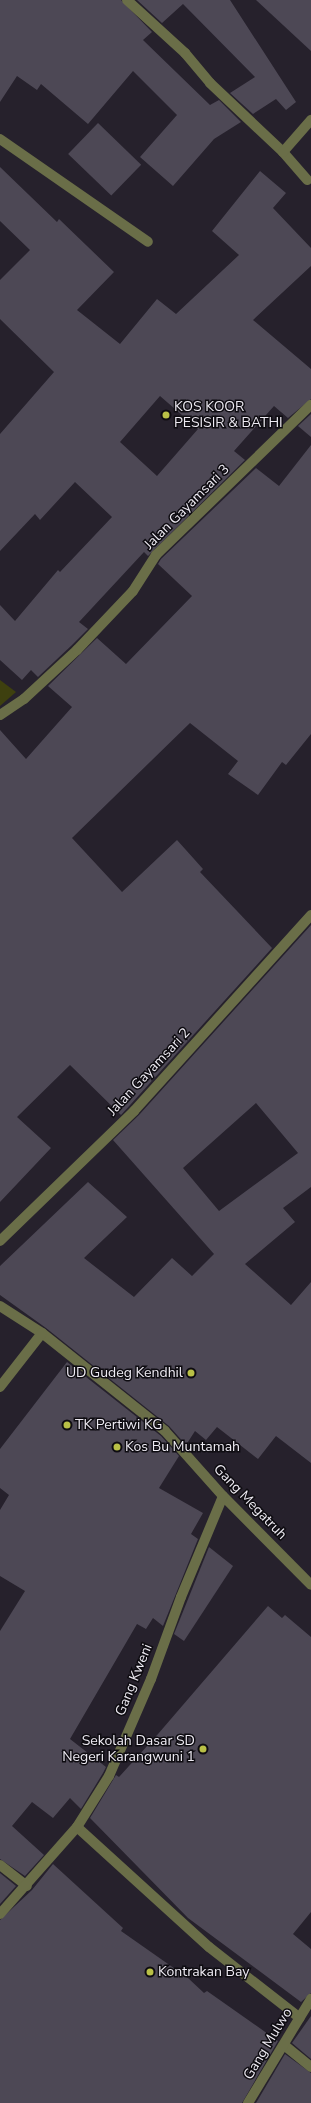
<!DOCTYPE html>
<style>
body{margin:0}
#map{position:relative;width:311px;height:2103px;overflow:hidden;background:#26212c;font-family:"Nunito Sans",sans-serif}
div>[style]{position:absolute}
.green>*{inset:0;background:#3e400f}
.building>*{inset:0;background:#4d4855;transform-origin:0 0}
.minor>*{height:10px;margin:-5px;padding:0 5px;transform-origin:5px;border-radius:5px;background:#6a6e48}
.dots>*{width:11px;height:11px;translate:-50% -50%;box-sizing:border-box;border:2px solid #0e0c11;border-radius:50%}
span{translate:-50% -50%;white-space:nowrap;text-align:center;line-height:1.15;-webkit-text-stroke:3px #0e0c11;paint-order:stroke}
.poi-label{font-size:14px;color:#eeebf3}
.left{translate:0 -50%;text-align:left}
.right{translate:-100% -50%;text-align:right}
.street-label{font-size:14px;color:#eeebf3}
</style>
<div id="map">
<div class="green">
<i style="clip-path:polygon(0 680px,16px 692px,0 706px)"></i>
</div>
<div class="building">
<i style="clip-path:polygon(0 0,121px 0,152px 32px,143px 40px,210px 105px,219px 100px,241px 122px,214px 139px,173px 186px,140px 157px,177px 115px,133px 71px,88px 124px,41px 84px,37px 90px,17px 76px,0 102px)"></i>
<i style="clip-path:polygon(137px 0,230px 0,296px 102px,286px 110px,276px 99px,253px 114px,230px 93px,255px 77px,183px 4px,162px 23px)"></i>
<i style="clip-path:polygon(256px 0,311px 0,311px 51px)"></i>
<i style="left:98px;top:123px;width:60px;height:43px;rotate:44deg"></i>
<i style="clip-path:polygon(evenodd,0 167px,57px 222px,59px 219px,114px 272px,77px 310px,120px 344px,157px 299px,176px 314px,239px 255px,212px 231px,260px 171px,286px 193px,273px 208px,311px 248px,311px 266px,253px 320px,311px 369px,311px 399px,288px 418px,274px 406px,234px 451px,245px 460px,148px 556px,144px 552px,79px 622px,88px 629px,72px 645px,38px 677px,31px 670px,22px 680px,0 660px,0 605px,15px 621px,58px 570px,60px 572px,112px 517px,75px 482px,40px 520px,35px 514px,0 551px,0 434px,54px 372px,0 319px,0 280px,30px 250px,0 221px,0 167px,160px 396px,198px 429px,157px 476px,120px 442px,160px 396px)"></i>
<i style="clip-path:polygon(311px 414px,311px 437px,298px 426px)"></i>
<i style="clip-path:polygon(311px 445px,311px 734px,286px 765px,282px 762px,258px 795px,228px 774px,238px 761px,190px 723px,72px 838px,122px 892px,177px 840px,203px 869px,200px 872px,272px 948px,121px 1115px,70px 1065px,17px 1117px,51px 1148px,0 1202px,0 730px,26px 759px,72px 707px,48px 686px,97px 638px,126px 664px,192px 596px,158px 564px,161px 559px,256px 468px,279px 486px)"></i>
<i style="clip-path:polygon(evenodd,311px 925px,311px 1187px,283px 1208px,295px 1222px,245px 1264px,291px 1305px,311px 1282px,311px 1463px,276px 1436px,258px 1459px,217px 1427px,206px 1440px,195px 1431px,186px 1445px,169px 1426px,46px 1328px,0 1295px,0 1266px,88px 1182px,127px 1217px,84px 1258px,134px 1297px,172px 1258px,192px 1276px,214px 1254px,113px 1140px,139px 1115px,311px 925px,256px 1103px,298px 1153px,219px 1211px,183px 1168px,256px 1103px)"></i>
<i style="clip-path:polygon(67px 1362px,161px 1436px,179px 1456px,159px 1488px,203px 1513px,191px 1534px,198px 1539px,163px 1626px,153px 1618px,146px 1629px,137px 1624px,70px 1739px,106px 1767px,103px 1773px,81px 1809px,70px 1798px,53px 1818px,32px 1802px,12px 1826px,44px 1855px,25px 1876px,0 1859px,0 1631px,25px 1591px,0 1576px,0 1510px,9px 1495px,0 1488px,0 1449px)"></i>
<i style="clip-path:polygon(209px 1547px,233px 1566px,184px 1641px,174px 1634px)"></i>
<i style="clip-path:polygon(268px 1606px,282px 1618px,285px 1615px,311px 1637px,311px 1912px,293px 1934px,311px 1949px,311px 1993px,301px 2002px,188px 1918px,90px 1818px,116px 1775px,119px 1777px,158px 1734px)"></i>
<i style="clip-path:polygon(53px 1864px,123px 1928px,121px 1931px,188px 1978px,204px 1993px,207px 1991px,278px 2041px,242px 2103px,0 2103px,0 1920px,32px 1890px)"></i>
<i style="clip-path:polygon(0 1873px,16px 1886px,0 1904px)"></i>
<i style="clip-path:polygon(311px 2016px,311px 2059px,292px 2043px)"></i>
<i style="clip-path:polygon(285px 2054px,311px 2073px,311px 2103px,256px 2103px)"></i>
</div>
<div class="minor">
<i style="left:127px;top:0;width:79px;rotate:42.4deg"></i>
<i style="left:185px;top:53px;width:39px;rotate:50deg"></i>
<i style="left:210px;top:83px;width:100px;rotate:43.4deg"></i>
<i style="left:283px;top:152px;width:37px;rotate:49deg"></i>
<i style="left:0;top:139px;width:180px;rotate:34.8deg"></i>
<i style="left:283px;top:152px;width:43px;rotate:-48.8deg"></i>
<i style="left:0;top:715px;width:29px;rotate:-34deg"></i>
<i style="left:24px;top:699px;width:72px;rotate:-42.8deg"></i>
<i style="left:77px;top:650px;width:81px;rotate:-46.5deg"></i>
<i style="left:133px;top:591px;width:43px;rotate:-57.4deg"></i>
<i style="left:156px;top:555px;width:216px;rotate:-44.1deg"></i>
<i style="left:0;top:1241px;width:187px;rotate:-44.1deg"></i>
<i style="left:134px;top:1111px;width:264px;rotate:-47.9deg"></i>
<i style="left:0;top:1306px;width:50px;rotate:32.7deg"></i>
<i style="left:42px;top:1333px;width:157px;rotate:38.5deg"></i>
<i style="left:165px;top:1431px;width:87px;rotate:48.3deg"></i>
<i style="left:223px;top:1496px;width:125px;rotate:45.3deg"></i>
<i style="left:0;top:1387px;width:68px;rotate:-52.1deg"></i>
<i style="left:77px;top:1827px;width:178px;rotate:42.3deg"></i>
<i style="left:209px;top:1947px;width:115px;rotate:38deg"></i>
<i style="left:0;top:1865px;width:34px;rotate:38deg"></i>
<i style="left:0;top:1914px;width:116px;rotate:-48.5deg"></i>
<i style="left:77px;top:1827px;width:60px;rotate:-57.9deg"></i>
<i style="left:109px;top:1776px;width:106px;rotate:-66.6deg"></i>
<i style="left:151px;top:1679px;width:87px;rotate:-69.9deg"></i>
<i style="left:181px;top:1597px;width:109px;rotate:-67.4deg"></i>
<i style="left:284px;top:2045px;width:35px;rotate:39deg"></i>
<i style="left:248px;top:2103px;width:122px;rotate:-58.8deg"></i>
</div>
<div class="dots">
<i style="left:166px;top:415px;background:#b9c046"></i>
<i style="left:191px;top:1373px;background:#b9c046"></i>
<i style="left:67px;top:1425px;background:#b9c046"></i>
<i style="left:117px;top:1447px;background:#b9c046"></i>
<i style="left:203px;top:1749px;background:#b9c046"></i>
<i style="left:150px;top:1972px;background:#b9c046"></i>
</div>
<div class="poi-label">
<span class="left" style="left:174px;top:415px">KOS KOOR<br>PESISIR &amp; BATHI</span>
<span class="right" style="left:183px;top:1373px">UD Gudeg Kendhil</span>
<span class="left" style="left:75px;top:1425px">TK Pertiwi KG</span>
<span class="left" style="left:125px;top:1447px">Kos Bu Muntamah</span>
<span class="right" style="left:195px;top:1749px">Sekolah Dasar SD<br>Negeri Karangwuni 1</span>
<span class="left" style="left:158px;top:1972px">Kontrakan Bay</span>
</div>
<div class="street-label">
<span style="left:187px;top:507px;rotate:-45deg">Jalan Gayamsari 3</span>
<span style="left:149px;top:1072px;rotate:-47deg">Jalan Gayamsari 2</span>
<span style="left:250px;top:1502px;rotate:46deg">Gang Megatruh</span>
<span style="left:134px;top:1680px;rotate:-68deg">Gang Kweni</span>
<span style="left:268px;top:2044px;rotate:-59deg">Gang Mulwo</span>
</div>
</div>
